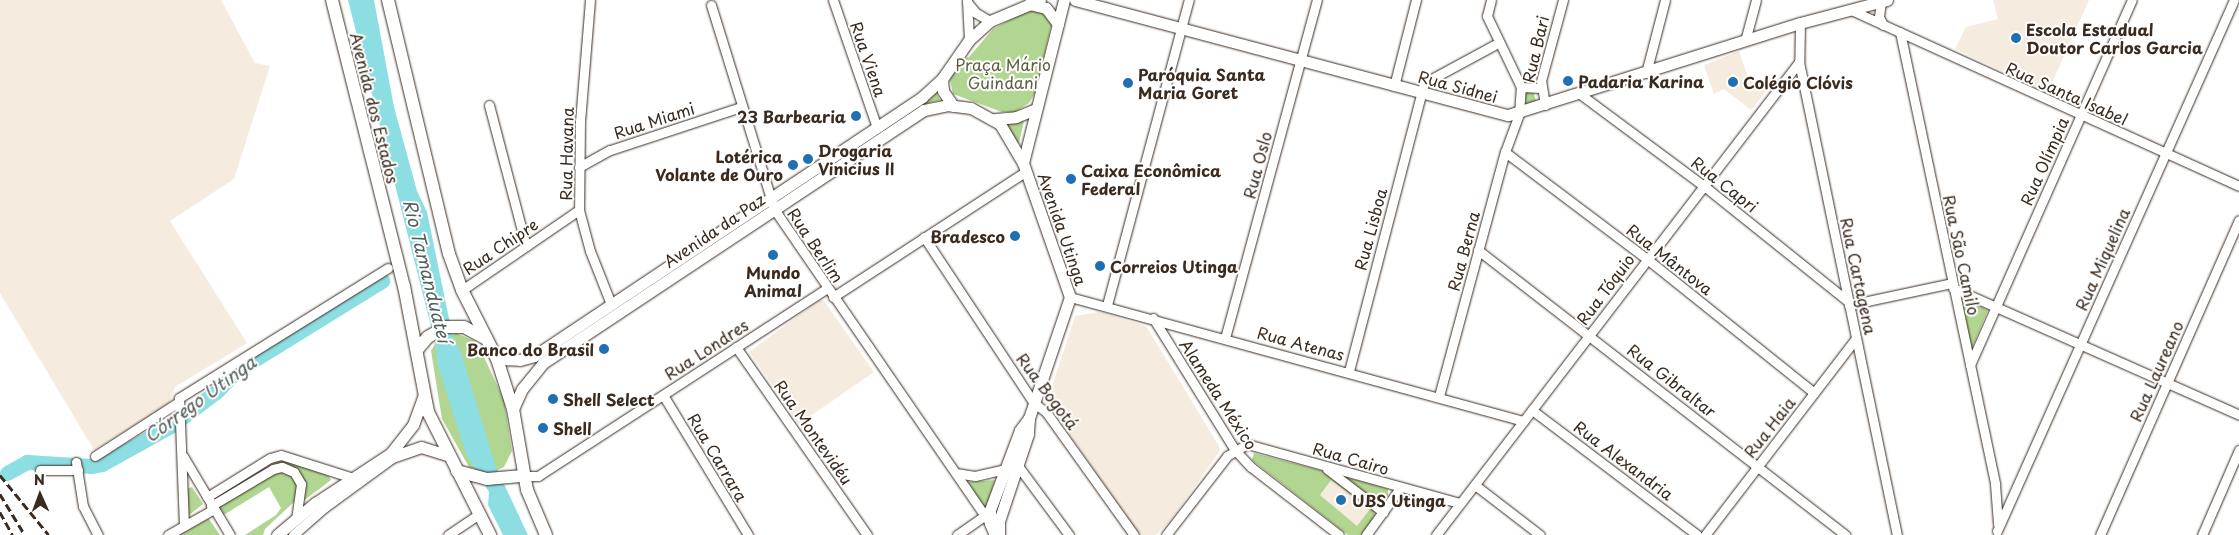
<!DOCTYPE html>
<meta charset="utf-8">
<style>
body{margin:0}
#map{position:relative;width:2239px;height:535px;overflow:hidden;background:#fff;font-family:"Playpen Sans",sans-serif}
div>[style]{position:absolute}
.built>*{inset:0;background:#f5ebde}
.green>*{inset:0;background:#b1d691}
.water>*{inset:0;background:#8cdee3}
.river>*{height:15px;margin:-7.5px;padding:0 7.5px;transform-origin:7.5px;border-radius:7.5px;background:#8cdee3}
.roads{filter:drop-shadow(0 0 1px #3b2a1e) drop-shadow(0 0 1px #3b2a1e)}
.minor>*{height:9px;margin:-4.5px;padding:0 4.5px;transform-origin:4.5px;border-radius:4.5px;background:#fff}
.major>*{height:11px;margin:-5.5px;padding:0 5.5px;transform-origin:5.5px;border-radius:5.5px;background:#fff}
.highway>*{height:12px;margin:-6px;padding:0 6px;transform-origin:6px;border-radius:6px;background:#fff}
.rail>*{height:2.5px;margin-top:-1.25px;transform-origin:0;background:repeating-linear-gradient(90deg,#3b2a1e 0 8px,transparent 0 12px)}
.dots>*{width:14px;height:14px;translate:-50% -50%;box-sizing:border-box;border:2px solid #fff;border-radius:50%}
span{translate:-50% -50%;white-space:nowrap;text-align:center;line-height:1.15;-webkit-text-stroke:4px #fff;paint-order:stroke}
.poi-label{font-size:16px;color:#3b2a1e;font-weight:700}
.left{translate:0 -50%;text-align:left}
.right{translate:-100% -50%;text-align:right}
.street-label{font-size:16px;color:#3b2a1e}
.park-label{font-size:16px;color:#5e5e40}
.water-label{font-size:18px;color:#536059;font-style:italic}
.north{position:absolute;left:15px;top:470px;width:50px;height:50px;-webkit-text-stroke:4px #fff;paint-order:stroke;rotate:358deg;font-size:14px;font-weight:700;line-height:20px;text-align:center;color:#3b2a1e}
.north::after{content:'';display:block;margin:auto;width:18px;height:22px;background:#3b2a1e;clip-path:polygon(50% 0,100% 100%,50% 72%,0 100%)}
</style>
<div id="map">
<div class="built">
<i style="clip-path:polygon(0 0,221px 0,255px 63px,270px 66px,234px 179px,170px 221px,247px 343px,175px 387px,169px 404px,94px 450px,0 293px)"></i>
<i style="clip-path:polygon(1993px 0,2089px 0,2048px 92px,1955px 49px,1966px 27px,1998px 19px)"></i>
<i style="clip-path:polygon(1739px 51px,1747px 75px,1768px 89px,1751px 110px,1724px 89px,1714px 94px,1704px 65px)"></i>
<i style="clip-path:polygon(820px 300px,824px 301px,874px 372px,799px 424px,749px 352px)"></i>
<i style="clip-path:polygon(1099px 312px,1146px 326px,1219px 446px,1220px 451px,1171px 520px,1156px 535px,1139px 535px,1047px 402px,1075px 316px)"></i>
<i style="clip-path:polygon(1331px 480px,1370px 509px,1357px 527px,1320px 495px)"></i>
</div>
<div class="green">
<i style="clip-path:polygon(1031px 9px,1042px 10px,1052px 22px,1035px 93px,1029px 103px,1015px 112px,1002px 112px,953px 94px,950px 79px,965px 58px,969px 57px,993px 29px)"></i>
<i style="clip-path:polygon(1533px 91px,1536px 101px,1526px 104px,1524px 92px)"></i>
<i style="clip-path:polygon(936px 93px,940px 100px,928px 103px,788px 194px)"></i>
<i style="clip-path:polygon(1024px 121px,1019px 143px,1018px 145px,1006px 125px)"></i>
<i style="clip-path:polygon(1960px 297px,1988px 310px,1971px 350px)"></i>
<i style="clip-path:polygon(456px 333px,477px 342px,504px 400px,512px 451px,504px 467px,491px 473px,469px 467px,442px 419px,431px 351px,436px 342px)"></i>
<i style="clip-path:polygon(evenodd,1254px 453px,1323px 471px,1374px 510px,1375px 516px,1361px 535px,1348px 535px,1252px 460px,1254px 453px,1331px 480px,1370px 509px,1357px 526px,1320px 495px,1331px 480px)"></i>
<i style="clip-path:polygon(282px 459px,329px 476px,331px 480px,302px 502px,305px 487px,300px 474px,282px 464px,268px 467px,219px 494px)"></i>
<i style="clip-path:polygon(274px 472px,284px 472px,294px 478px,298px 486px,295px 501px,265px 529px,263px 535px,245px 535px,276px 515px,281px 508px,269px 487px,222px 516px,219px 506px)"></i>
<i style="clip-path:polygon(1342px 476px,1388px 489px,1388px 498px,1383px 502px,1377px 502px)"></i>
<i style="clip-path:polygon(995px 480px,986px 507px,984px 508px,968px 482px)"></i>
<i style="clip-path:polygon(192px 487px,203px 504px,189px 515px,187px 489px)"></i>
<i style="clip-path:polygon(209px 519px,220px 535px,180px 535px,208px 519px)"></i>
</div>
<div class="water">
<i style="clip-path:polygon(348px 0,374px 0,394px 107px,417px 191px,427px 212px,453px 338px,461px 352px,495px 465px,528px 535px,503px 535px,488px 505px,489px 492px,467px 456px,437px 363px,436px 346px)"></i>
</div>
<div class="river">
<i style="left:7px;top:473px;width:23px;rotate:-29deg"></i>
<i style="left:27px;top:462px;width:64px;rotate:3.6deg"></i>
<i style="left:91px;top:466px;width:11px;rotate:-10deg"></i>
<i style="left:102px;top:464px;width:80px;rotate:-29.1deg"></i>
<i style="left:172px;top:425px;width:56px;rotate:-37.1deg"></i>
<i style="left:217px;top:391px;width:28px;rotate:-46deg"></i>
<i style="left:236px;top:371px;width:172px;rotate:-31.7deg"></i>
</div>
<div class="roads">
<div class="minor">
<i style="left:590px;top:0;width:121px;rotate:94.7deg"></i>
<i style="left:580px;top:121px;width:89px;rotate:90.6deg"></i>
<i style="left:579px;top:210px;width:42px;rotate:75deg"></i>
<i style="left:590px;top:251px;width:57px;rotate:68.4deg"></i>
<i style="left:833px;top:0;width:135px;rotate:71deg"></i>
<i style="left:967px;top:0;width:40px;rotate:87.1deg"></i>
<i style="left:967px;top:2px;width:14px;rotate:51deg"></i>
<i style="left:976px;top:13px;width:16px;rotate:30deg"></i>
<i style="left:1881px;top:2px;width:15px;rotate:98deg"></i>
<i style="left:1879px;top:17px;width:9px;rotate:63deg"></i>
<i style="left:711px;top:5px;width:214px;rotate:72.8deg"></i>
<i style="left:774px;top:209px;width:381px;rotate:55.5deg"></i>
<i style="left:1851px;top:10px;width:426px;rotate:24.4deg"></i>
<i style="left:1800px;top:23px;width:39px;rotate:91deg"></i>
<i style="left:1799px;top:62px;width:483px;rotate:78.3deg"></i>
<i style="left:1900px;top:32px;width:462px;rotate:78.1deg"></i>
<i style="left:1995px;top:484px;width:40px;rotate:85.7deg"></i>
<i style="left:1745px;top:41px;width:42px;rotate:-75deg"></i>
<i style="left:1646px;top:73px;width:75px;rotate:-75.4deg"></i>
<i style="left:1394px;top:86px;width:89px;rotate:-75.7deg"></i>
<i style="left:1521px;top:87px;width:19px;rotate:3deg"></i>
<i style="left:1580px;top:94px;width:154px;rotate:36.6deg"></i>
<i style="left:1704px;top:186px;width:186px;rotate:38.7deg"></i>
<i style="left:489px;top:105px;width:146px;rotate:75.3deg"></i>
<i style="left:1545px;top:105px;width:24px;rotate:-99deg"></i>
<i style="left:1541px;top:81px;width:84px;rotate:-74.8deg"></i>
<i style="left:1505px;top:152px;width:178px;rotate:37deg"></i>
<i style="left:1647px;top:259px;width:214px;rotate:38.7deg"></i>
<i style="left:579px;top:167px;width:35px;rotate:-29deg"></i>
<i style="left:610px;top:150px;width:138px;rotate:-18.2deg"></i>
<i style="left:924px;top:237px;width:199px;rotate:56.5deg"></i>
<i style="left:1034px;top:403px;width:15px;rotate:37deg"></i>
<i style="left:1046px;top:412px;width:151px;rotate:54.4deg"></i>
<i style="left:1478px;top:250px;width:465px;rotate:37.8deg"></i>
<i style="left:1953px;top:288px;width:313px;rotate:23.9deg"></i>
<i style="left:462px;top:290px;width:142px;rotate:-34.4deg"></i>
<i style="left:833px;top:297px;width:230px;rotate:-33.1deg"></i>
<i style="left:1070px;top:297px;width:470px;rotate:15.3deg"></i>
<i style="left:1107px;top:305px;width:316px;rotate:-75deg"></i>
<i style="left:1849px;top:305px;width:105px;rotate:-12.1deg"></i>
<i style="left:1153px;top:318px;width:155px;rotate:58.2deg"></i>
<i style="left:1235px;top:450px;width:23px;rotate:47deg"></i>
<i style="left:1251px;top:467px;width:111px;rotate:37.7deg"></i>
<i style="left:1225px;top:338px;width:350px;rotate:-74.8deg"></i>
<i style="left:736px;top:347px;width:229px;rotate:55.1deg"></i>
<i style="left:1970px;top:365px;width:399px;rotate:-66.1deg"></i>
<i style="left:1349px;top:371px;width:298px;rotate:-75.4deg"></i>
<i style="left:1424px;top:83px;width:84px;rotate:-28.4deg"></i>
<i style="left:663px;top:395px;width:164px;rotate:58.7deg"></i>
<i style="left:1439px;top:396px;width:253px;rotate:-74.9deg"></i>
<i style="left:1505px;top:152px;width:40px;rotate:-69.8deg"></i>
<i style="left:1519px;top:114px;width:27px;rotate:-86deg"></i>
<i style="left:1521px;top:87px;width:79px;rotate:-115.6deg"></i>
<i style="left:1487px;top:16px;width:16px;rotate:-76deg"></i>
<i style="left:1532px;top:410px;width:207px;rotate:37.1deg"></i>
<i style="left:95px;top:456px;width:98px;rotate:-32.9deg"></i>
<i style="left:183px;top:456px;width:92px;rotate:59.3deg"></i>
<i style="left:76px;top:462px;width:45px;rotate:81deg"></i>
<i style="left:83px;top:506px;width:33px;rotate:63deg"></i>
<i style="left:1327px;top:469px;width:71px;rotate:37.5deg"></i>
<i style="left:40px;top:470px;width:38px"></i>
<i style="left:956px;top:473px;width:19px;rotate:9deg"></i>
<i style="left:975px;top:476px;width:44px;rotate:-13.1deg"></i>
<i style="left:1018px;top:466px;width:86px;rotate:53.5deg"></i>
<i style="left:523px;top:476px;width:15px"></i>
<i style="left:538px;top:476px;width:345px;rotate:-33deg"></i>
<i style="left:1475px;top:485px;width:82px;rotate:37.6deg"></i>
<i style="left:207px;top:497px;width:74px;rotate:-31.8deg"></i>
<i style="left:270px;top:458px;width:11px;rotate:-15deg"></i>
<i style="left:281px;top:455px;width:76px;rotate:17.7deg"></i>
<i style="left:211px;top:506px;width:72px;rotate:-30.8deg"></i>
<i style="left:273px;top:469px;width:9px;rotate:-13deg"></i>
<i style="left:282px;top:467px;width:13px;rotate:23deg"></i>
<i style="left:294px;top:472px;width:14px;rotate:60deg"></i>
<i style="left:301px;top:484px;width:34px;rotate:98deg"></i>
<i style="left:184px;top:526px;width:128px;rotate:-92.2deg"></i>
<i style="left:179px;top:398px;width:246px;rotate:-31.9deg"></i>
<i style="left:1997px;top:531px;width:581px;rotate:-65.95deg"></i>
<i style="left:168px;top:535px;width:53px;rotate:-29.5deg"></i>
<i style="left:293px;top:535px;width:43px;rotate:-41.2deg"></i>
<i style="left:325px;top:507px;width:87px;rotate:-36.1deg"></i>
<i style="left:448px;top:535px;width:37px;rotate:-34deg"></i>
<i style="left:957px;top:535px;width:32px;rotate:-35deg"></i>
<i style="left:1166px;top:535px;width:100px;rotate:-52.3deg"></i>
<i style="left:1227px;top:456px;width:23px;rotate:-31deg"></i>
<i style="left:1247px;top:444px;width:221px;rotate:15.5deg"></i>
<i style="left:1366px;top:535px;width:58px;rotate:-54.1deg"></i>
<i style="left:1436px;top:535px;width:596px;rotate:-52.5deg"></i>
<i style="left:1705px;top:535px;width:248px;rotate:-52.5deg"></i>
<i style="left:2100px;top:535px;width:344px;rotate:-66.2deg"></i>
<i style="left:2202px;top:535px;width:93px;rotate:-66.5deg"></i>
</div>
<div class="major">
<i style="left:1075px;top:0;width:448px;rotate:14.9deg"></i>
<i style="left:1508px;top:115px;width:306px;rotate:-17.5deg"></i>
<i style="left:1800px;top:23px;width:90px;rotate:-14.8deg"></i>
<i style="left:1029px;top:4px;width:17px;rotate:13deg"></i>
<i style="left:1046px;top:8px;width:20px;rotate:53deg"></i>
<i style="left:942px;top:79px;width:12px;rotate:85deg"></i>
<i style="left:943px;top:91px;width:18px;rotate:56deg"></i>
<i style="left:995px;top:119px;width:21px;rotate:-5deg"></i>
<i style="left:1016px;top:117px;width:22px;rotate:-22deg"></i>
<i style="left:1023px;top:163px;width:168px;rotate:-75.9deg"></i>
<i style="left:497px;top:359px;width:23px;rotate:2deg"></i>
<i style="left:520px;top:360px;width:15px;rotate:-16deg"></i>
<i style="left:534px;top:356px;width:467px;rotate:-33.7deg"></i>
<i style="left:922px;top:97px;width:27px;rotate:-42deg"></i>
<i style="left:942px;top:79px;width:47px;rotate:-55.3deg"></i>
<i style="left:969px;top:40px;width:28px;rotate:-42deg"></i>
<i style="left:990px;top:21px;width:54px;rotate:-22.8deg"></i>
<i style="left:513px;top:409px;width:22px;rotate:-66deg"></i>
<i style="left:522px;top:389px;width:33px;rotate:-51deg"></i>
<i style="left:543px;top:363px;width:457px;rotate:-33.6deg"></i>
<i style="left:924px;top:110px;width:24px;rotate:-12deg"></i>
<i style="left:947px;top:105px;width:24px;rotate:7deg"></i>
<i style="left:971px;top:108px;width:33px;rotate:29deg"></i>
<i style="left:1000px;top:124px;width:45px;rotate:59.5deg"></i>
<i style="left:1023px;top:163px;width:142px;rotate:70.7deg"></i>
<i style="left:1070px;top:297px;width:128px;rotate:108.7deg"></i>
<i style="left:1029px;top:418px;width:16px;rotate:94deg"></i>
<i style="left:1028px;top:434px;width:92px;rotate:108.4deg"></i>
<i style="left:999px;top:521px;width:14px;rotate:90deg"></i>
<i style="left:389px;top:458px;width:34px;rotate:-19deg"></i>
<i style="left:421px;top:447px;width:28px;rotate:17deg"></i>
<i style="left:277px;top:535px;width:50px;rotate:-40.1deg"></i>
<i style="left:315px;top:503px;width:91px;rotate:-33.3deg"></i>
<i style="left:391px;top:453px;width:36px;rotate:-52deg"></i>
<i style="left:413px;top:425px;width:33px;rotate:-70deg"></i>
<i style="left:995px;top:535px;width:13px;rotate:-113deg"></i>
<i style="left:990px;top:523px;width:13px;rotate:-90deg"></i>
<i style="left:990px;top:510px;width:85px;rotate:-69.4deg"></i>
<i style="left:1020px;top:430px;width:15px;rotate:-53deg"></i>
</div>
<div class="highway">
<i style="left:332px;top:0;width:295px;rotate:75.9deg"></i>
<i style="left:404px;top:286px;width:128px;rotate:79.2deg"></i>
<i style="left:428px;top:412px;width:138px;rotate:63.2deg"></i>
<i style="left:388px;top:0;width:261px;rotate:76.5deg"></i>
<i style="left:449px;top:254px;width:38px;rotate:70deg"></i>
<i style="left:462px;top:290px;width:77px;rotate:63.1deg"></i>
<i style="left:497px;top:359px;width:52px;rotate:72.3deg"></i>
<i style="left:513px;top:409px;width:82px;rotate:80.2deg"></i>
<i style="left:527px;top:490px;width:49px;rotate:67.1deg"></i>
<i style="left:417px;top:350px;width:17px;rotate:-50deg"></i>
<i style="left:428px;top:337px;width:20px;rotate:-30deg"></i>
<i style="left:445px;top:327px;width:19px"></i>
<i style="left:464px;top:327px;width:26px;rotate:28deg"></i>
<i style="left:457px;top:471px;width:31px;rotate:15deg"></i>
<i style="left:487px;top:479px;width:36px;rotate:-5deg"></i>
</div>
</div>
<div class="rail">
<i style="left:0;top:475px;width:77px;rotate:50.8deg"></i>
<i style="left:0;top:494px;width:48px;rotate:58.6deg"></i>
<i style="left:0;top:512px;width:26px;rotate:61deg"></i>
</div>
<div class="dots">
<i style="left:2016px;top:38px;background:#1f6fb2"></i>
<i style="left:1568px;top:81px;background:#1f6fb2"></i>
<i style="left:1733px;top:82px;background:#1f6fb2"></i>
<i style="left:1128px;top:83px;background:#1f6fb2"></i>
<i style="left:856px;top:116px;background:#1f6fb2"></i>
<i style="left:808px;top:159px;background:#1f6fb2"></i>
<i style="left:793px;top:165px;background:#1f6fb2"></i>
<i style="left:1071px;top:179px;background:#1f6fb2"></i>
<i style="left:1015px;top:236px;background:#1f6fb2"></i>
<i style="left:773px;top:255px;background:#1f6fb2"></i>
<i style="left:1100px;top:266px;background:#1f6fb2"></i>
<i style="left:604px;top:349px;background:#1f6fb2"></i>
<i style="left:553px;top:399px;background:#1f6fb2"></i>
<i style="left:543px;top:428px;background:#1f6fb2"></i>
<i style="left:1341px;top:500px;background:#1f6fb2"></i>
</div>
<div class="poi-label">
<span class="left" style="left:2026px;top:38px">Escola Estadual<br>Doutor Carlos Garcia</span>
<span class="left" style="left:1138px;top:83px">Paróquia Santa<br>Maria Goret</span>
<span class="left" style="left:1578px;top:81px">Padaria Karina</span>
<span class="left" style="left:1743px;top:82px">Colégio Clóvis</span>
<span class="right" style="left:846px;top:116px">23 Barbearia</span>
<span class="left" style="left:818px;top:159px">Drogaria<br>Vinicius II</span>
<span class="right" style="left:783px;top:165px">Lotérica<br>Volante de Ouro</span>
<span class="left" style="left:1081px;top:179px">Caixa Econômica<br>Federal</span>
<span class="right" style="left:1005px;top:236px">Bradesco</span>
<span class="left" style="left:1110px;top:266px">Correios Utinga</span>
<span style="left:773px;top:281px">Mundo<br>Animal</span>
<span class="right" style="left:594px;top:349px">Banco do Brasil</span>
<span class="left" style="left:563px;top:399px">Shell Select</span>
<span class="left" style="left:553px;top:428px">Shell</span>
<span class="left" style="left:1352px;top:500px">UBS Utinga</span>
</div>
<div class="street-label">
<span style="left:1535px;top:49px;rotate:-77deg">Rua Bari</span>
<span style="left:869px;top:59px;rotate:71deg">Rua Viena</span>
<span style="left:1458px;top:86px;rotate:15deg">Rua Sidnei</span>
<span style="left:2067px;top:93px;rotate:24deg">Rua Santa Isabel</span>
<span style="left:375px;top:108px;rotate:76deg">Avenida dos Estados</span>
<span style="left:654px;top:120px;rotate:-18deg">Rua Miami</span>
<span style="left:566px;top:154px;rotate:-89deg">Rua Havana</span>
<span style="left:2044px;top:161px;rotate:-66deg">Rua Olímpia</span>
<span style="left:1257px;top:165px;rotate:-75deg">Rua Oslo</span>
<span style="left:1725px;top:184px;rotate:38deg">Rua Capri</span>
<span style="left:1063px;top:229px;rotate:71deg">Avenida Utinga</span>
<span style="left:1370px;top:229px;rotate:-75deg">Rua Lisboa</span>
<span style="left:714px;top:230px;rotate:-34deg">Avenida da Paz</span>
<span style="left:816px;top:245px;rotate:56deg">Rua Berlim</span>
<span style="left:500px;top:246px;rotate:-34deg">Rua Chipre</span>
<span style="left:1463px;top:251px;rotate:-75deg">Rua Berna</span>
<span style="left:1962px;top:255px;rotate:78deg">Rua São Camilo</span>
<span style="left:1670px;top:259px;rotate:38deg">Rua Mântova</span>
<span style="left:2102px;top:259px;rotate:-66deg">Rua Miquelina</span>
<span style="left:1859px;top:276px;rotate:78deg">Rua Cartagena</span>
<span style="left:1605px;top:289px;rotate:-53deg">Rua Tóquio</span>
<span style="left:1301px;top:343px;rotate:15deg">Rua Atenas</span>
<span style="left:706px;top:349px;rotate:-33deg">Rua Londres</span>
<span style="left:2156px;top:371px;rotate:-66deg">Rua Laureano</span>
<span style="left:1672px;top:380px;rotate:38deg">Rua Gibraltar</span>
<span style="left:1048px;top:391px;rotate:53deg">Rua Bogotá</span>
<span style="left:1219px;top:394px;rotate:57deg">Alameda México</span>
<span style="left:1769px;top:427px;rotate:-52deg">Rua Haia</span>
<span style="left:814px;top:432px;rotate:55deg">Rua Montevidéu</span>
<span style="left:718px;top:457px;rotate:59deg">Rua Carrara</span>
<span style="left:1351px;top:458px;rotate:16deg">Rua Cairo</span>
<span style="left:1624px;top:460px;rotate:37deg">Rua Alexandria</span>
</div>
<div class="park-label">
<span style="left:1003px;top:73px">Praça Mário<br>Guindani</span>
</div>
<div class="water-label">
<span style="left:427px;top:271px;rotate:76deg">Rio Tamanduateí</span>
<span style="left:200px;top:399px;rotate:-36deg">Córrego Utinga</span>
</div>
<div class="north">N</div>
</div>
